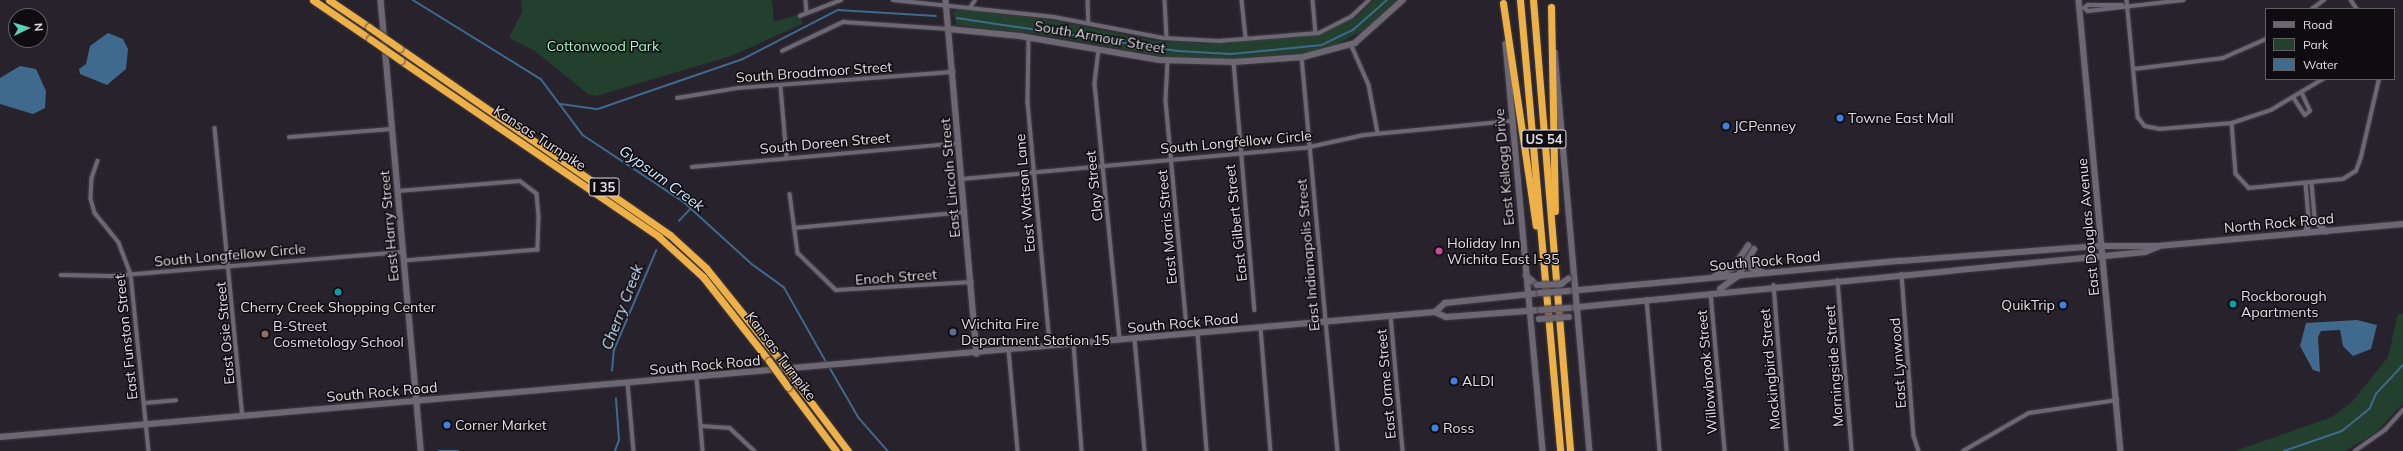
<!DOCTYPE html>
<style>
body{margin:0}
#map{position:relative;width:2403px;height:451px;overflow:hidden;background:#28222c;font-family:Mulish,sans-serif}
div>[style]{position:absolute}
.green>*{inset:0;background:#23402f}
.water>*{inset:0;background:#3f698d}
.stream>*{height:1.5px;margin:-0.75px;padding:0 0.75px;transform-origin:0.75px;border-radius:0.75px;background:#3f698d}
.roads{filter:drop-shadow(0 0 1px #423d46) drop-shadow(0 0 1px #423d46)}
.street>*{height:3.5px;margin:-1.75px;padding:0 1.75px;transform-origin:1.75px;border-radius:1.75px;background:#6d6773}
.secondary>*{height:5.5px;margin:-2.75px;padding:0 2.75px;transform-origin:2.75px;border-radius:2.75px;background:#6d6773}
.highway>*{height:7px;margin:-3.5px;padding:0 3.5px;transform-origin:3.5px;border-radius:3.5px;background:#eeb147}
.bridges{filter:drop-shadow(0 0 1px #423d46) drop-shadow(0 0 1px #423d46)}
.secondary-bridge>*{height:5.5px;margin:-2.75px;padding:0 2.75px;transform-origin:2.75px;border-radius:2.75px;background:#6d6773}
.highway-bridge>*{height:7px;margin:-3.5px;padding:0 3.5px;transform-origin:3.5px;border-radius:3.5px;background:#eeb147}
.dots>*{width:11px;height:11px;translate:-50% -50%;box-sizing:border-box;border:2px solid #0f0c11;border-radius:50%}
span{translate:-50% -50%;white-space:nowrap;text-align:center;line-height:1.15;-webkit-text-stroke:3px #0f0c11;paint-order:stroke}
.shield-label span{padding:1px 3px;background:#0f0c11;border:1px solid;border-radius:3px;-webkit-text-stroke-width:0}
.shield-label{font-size:13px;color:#e1dde4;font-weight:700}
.street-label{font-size:14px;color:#e1dde4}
.park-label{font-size:14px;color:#a5f7c7}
.poi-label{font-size:14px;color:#e1dde4}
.left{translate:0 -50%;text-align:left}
.right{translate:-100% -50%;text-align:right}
.water-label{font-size:15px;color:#cee7ff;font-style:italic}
.legend{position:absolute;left:2265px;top:8px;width:130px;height:72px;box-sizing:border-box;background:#0f0c11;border:1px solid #636065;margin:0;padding:5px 7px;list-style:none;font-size:12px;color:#e1dde4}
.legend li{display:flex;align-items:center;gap:8px;height:20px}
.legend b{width:20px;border:1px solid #636065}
.north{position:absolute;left:8px;top:8px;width:40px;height:40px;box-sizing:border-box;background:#0f0c11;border:1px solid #636065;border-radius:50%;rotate:85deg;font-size:11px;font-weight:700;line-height:16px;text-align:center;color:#e1dde4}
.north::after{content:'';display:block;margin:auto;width:14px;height:18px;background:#5eceb7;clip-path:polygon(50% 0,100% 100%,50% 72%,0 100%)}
</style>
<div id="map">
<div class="green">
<i style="clip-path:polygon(521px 0,772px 0,774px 22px,800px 14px,802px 24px,731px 56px,596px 96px,588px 94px,535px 51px,509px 38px,522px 12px)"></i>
<i style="clip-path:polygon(1374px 0,1397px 0,1364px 30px,1333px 46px,1309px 52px,1217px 60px,1165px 57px,1045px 35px,957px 25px,952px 13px,958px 9px,1045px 19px,1157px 41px,1215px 44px,1321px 34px,1355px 18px)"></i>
<i style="clip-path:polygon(2398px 314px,2403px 314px,2403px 403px,2375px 433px,2345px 451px,2235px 451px,2332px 417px,2352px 402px,2388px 357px)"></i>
</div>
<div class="water">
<i style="clip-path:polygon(108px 33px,123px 39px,128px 49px,126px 69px,107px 85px,80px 74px,79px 69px,86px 64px,90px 46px)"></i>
<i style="clip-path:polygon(20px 66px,36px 69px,46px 91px,45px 108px,33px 114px,0 104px,0 78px)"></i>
<i style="clip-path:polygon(2357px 320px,2377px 325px,2371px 349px,2353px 356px,2343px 346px,2340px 330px,2321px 331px,2318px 337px,2320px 372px,2313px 370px,2300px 346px,2306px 323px)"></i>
</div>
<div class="stream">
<i style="left:413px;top:0;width:150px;rotate:31.7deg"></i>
<i style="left:541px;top:79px;width:70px;rotate:53.1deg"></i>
<i style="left:583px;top:135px;width:121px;rotate:33.6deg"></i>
<i style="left:684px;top:202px;width:92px;rotate:42.4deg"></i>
<i style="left:752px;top:264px;width:39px;rotate:36deg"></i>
<i style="left:784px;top:287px;width:87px;rotate:60.5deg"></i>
<i style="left:957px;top:18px;width:223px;rotate:8.5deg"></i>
<i style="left:1178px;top:51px;width:53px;rotate:3.2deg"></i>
<i style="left:1231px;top:54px;width:91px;rotate:-5.6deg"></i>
<i style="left:1322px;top:45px;width:34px;rotate:-26deg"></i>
<i style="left:1353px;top:30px;width:45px;rotate:-41.4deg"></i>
<i style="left:561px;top:104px;width:37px;rotate:8deg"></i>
<i style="left:598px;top:109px;width:153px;rotate:-19deg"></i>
<i style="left:743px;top:59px;width:107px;rotate:-27.3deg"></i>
<i style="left:838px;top:10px;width:98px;rotate:3.5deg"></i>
<i style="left:679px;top:221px;width:16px;rotate:-47deg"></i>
<i style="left:829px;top:366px;width:60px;rotate:60deg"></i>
<i style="left:859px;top:418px;width:44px;rotate:48.7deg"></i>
<i style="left:612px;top:371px;width:21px;rotate:-85deg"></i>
<i style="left:614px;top:350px;width:108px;rotate:-67deg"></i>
<i style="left:439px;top:451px;width:19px"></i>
<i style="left:615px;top:451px;width:12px;rotate:-70deg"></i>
<i style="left:619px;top:440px;width:41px;rotate:-94.2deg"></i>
<i style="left:2284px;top:451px;width:61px;rotate:-19deg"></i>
<i style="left:2342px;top:431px;width:36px;rotate:-39deg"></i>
<i style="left:2370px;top:408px;width:15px;rotate:-67deg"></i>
<i style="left:2376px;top:394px;width:40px;rotate:-47deg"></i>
</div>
<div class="roads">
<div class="street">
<i style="left:806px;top:0;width:13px;rotate:86deg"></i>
<i style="left:893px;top:0;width:162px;rotate:6deg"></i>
<i style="left:1054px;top:17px;width:111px;rotate:10.9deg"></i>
<i style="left:1163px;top:38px;width:56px;rotate:3.1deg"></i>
<i style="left:1219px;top:41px;width:100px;rotate:-4.6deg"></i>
<i style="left:1319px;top:33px;width:37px;rotate:-27deg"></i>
<i style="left:1352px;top:16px;width:23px;rotate:-43deg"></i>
<i style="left:1088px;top:0;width:23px;rotate:88deg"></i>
<i style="left:1165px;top:0;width:38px;rotate:87deg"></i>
<i style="left:1242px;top:0;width:39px;rotate:84deg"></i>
<i style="left:1313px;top:0;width:33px;rotate:85deg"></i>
<i style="left:2127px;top:0;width:118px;rotate:84.6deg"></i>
<i style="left:2138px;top:117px;width:11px;rotate:52deg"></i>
<i style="left:2145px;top:126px;width:15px;rotate:11deg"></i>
<i style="left:2160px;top:129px;width:72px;rotate:-4.8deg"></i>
<i style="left:2232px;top:123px;width:41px;rotate:-18.4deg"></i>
<i style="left:2271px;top:110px;width:61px;rotate:-30.8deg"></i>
<i style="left:2351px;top:0;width:11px;rotate:56deg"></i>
<i style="left:970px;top:8px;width:9px;rotate:-58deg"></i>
<i style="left:2084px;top:8px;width:5px;rotate:-37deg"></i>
<i style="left:2088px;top:5px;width:34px"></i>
<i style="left:2085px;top:8px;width:4px;rotate:45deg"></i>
<i style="left:2088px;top:11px;width:96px;rotate:-6.6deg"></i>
<i style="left:2312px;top:9px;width:15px;rotate:-37deg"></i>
<i style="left:800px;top:16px;width:44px;rotate:-21.3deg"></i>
<i style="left:1029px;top:37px;width:65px;rotate:90.9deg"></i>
<i style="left:1028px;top:102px;width:245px;rotate:84.8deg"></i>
<i style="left:1351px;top:44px;width:45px;rotate:66.3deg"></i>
<i style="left:1369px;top:85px;width:49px;rotate:79.4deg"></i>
<i style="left:1099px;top:50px;width:34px;rotate:97deg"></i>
<i style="left:1095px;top:84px;width:257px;rotate:84.4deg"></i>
<i style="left:782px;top:51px;width:68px;rotate:-25.4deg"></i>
<i style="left:843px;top:22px;width:106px;rotate:3.8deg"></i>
<i style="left:1302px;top:57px;width:396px;rotate:84.8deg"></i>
<i style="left:1168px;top:61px;width:40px;rotate:92.9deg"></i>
<i style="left:1166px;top:101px;width:218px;rotate:84.7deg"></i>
<i style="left:1234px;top:62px;width:249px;rotate:85.2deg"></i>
<i style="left:2134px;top:69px;width:90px;rotate:-7deg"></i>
<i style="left:2223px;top:58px;width:47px;rotate:-23.8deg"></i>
<i style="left:781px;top:87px;width:70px;rotate:85.1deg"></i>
<i style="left:677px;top:98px;width:62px;rotate:-9.3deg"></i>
<i style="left:738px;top:88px;width:216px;rotate:-4.3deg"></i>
<i style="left:2294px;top:98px;width:20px;rotate:57deg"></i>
<i style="left:2305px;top:115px;width:6px;rotate:-39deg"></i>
<i style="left:2310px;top:111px;width:19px;rotate:-115deg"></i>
<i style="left:2232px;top:123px;width:51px;rotate:85.5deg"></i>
<i style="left:2236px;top:174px;width:19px;rotate:47deg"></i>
<i style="left:2249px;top:188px;width:94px;rotate:-5.5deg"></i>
<i style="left:2343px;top:179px;width:15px;rotate:-32deg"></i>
<i style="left:2356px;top:171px;width:15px;rotate:-70deg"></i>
<i style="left:2361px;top:157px;width:80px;rotate:-77deg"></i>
<i style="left:215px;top:128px;width:290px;rotate:84.5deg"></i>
<i style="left:289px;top:137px;width:104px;rotate:-4.4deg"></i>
<i style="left:98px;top:161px;width:18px;rotate:109deg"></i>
<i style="left:92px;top:178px;width:21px;rotate:93deg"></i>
<i style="left:91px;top:199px;width:15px;rotate:74deg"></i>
<i style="left:95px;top:213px;width:38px;rotate:51deg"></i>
<i style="left:119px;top:243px;width:33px;rotate:69deg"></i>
<i style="left:131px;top:274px;width:178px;rotate:84.2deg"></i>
<i style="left:692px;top:167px;width:268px;rotate:-5.1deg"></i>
<i style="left:962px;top:179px;width:344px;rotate:-5.2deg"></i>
<i style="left:1305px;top:148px;width:60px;rotate:-12.4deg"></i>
<i style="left:1364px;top:135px;width:148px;rotate:-5.4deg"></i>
<i style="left:2312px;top:183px;width:37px;rotate:85deg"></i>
<i style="left:2306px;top:184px;width:37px;rotate:85deg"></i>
<i style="left:398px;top:191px;width:122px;rotate:-4.7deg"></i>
<i style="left:520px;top:181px;width:21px;rotate:37deg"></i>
<i style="left:537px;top:194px;width:23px;rotate:85deg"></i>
<i style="left:539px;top:217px;width:33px;rotate:92deg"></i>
<i style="left:538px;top:250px;width:134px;rotate:175.3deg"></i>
<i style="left:790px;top:194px;width:60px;rotate:82.3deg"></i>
<i style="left:798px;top:253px;width:53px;rotate:44.2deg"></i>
<i style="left:836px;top:290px;width:136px;rotate:-3.4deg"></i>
<i style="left:794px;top:228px;width:172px;rotate:-5.3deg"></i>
<i style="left:1902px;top:274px;width:162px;rotate:85.8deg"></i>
<i style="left:1914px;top:436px;width:16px;rotate:72deg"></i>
<i style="left:61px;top:275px;width:49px;rotate:1.2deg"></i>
<i style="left:110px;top:276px;width:294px;rotate:-4.7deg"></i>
<i style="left:1838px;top:280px;width:172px;rotate:85.3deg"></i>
<i style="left:1774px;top:285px;width:167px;rotate:85.5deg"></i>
<i style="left:1711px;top:293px;width:159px;rotate:84.9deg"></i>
<i style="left:1647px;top:299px;width:153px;rotate:85.1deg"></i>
<i style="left:1391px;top:316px;width:136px;rotate:84.9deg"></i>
<i style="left:1261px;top:328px;width:123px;rotate:85.4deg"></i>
<i style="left:1198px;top:334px;width:117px;rotate:85.6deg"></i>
<i style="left:1135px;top:339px;width:112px;rotate:84.9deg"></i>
<i style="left:1074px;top:344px;width:107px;rotate:85.7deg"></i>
<i style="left:1009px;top:350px;width:101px;rotate:84.9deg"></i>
<i style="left:697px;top:378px;width:73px;rotate:85.3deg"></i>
<i style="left:628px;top:383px;width:68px;rotate:85deg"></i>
<i style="left:144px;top:403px;width:32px;rotate:-5deg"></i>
<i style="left:701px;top:426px;width:29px;rotate:4deg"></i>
<i style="left:730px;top:428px;width:34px;rotate:43deg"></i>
<i style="left:1963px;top:451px;width:76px;rotate:-29.9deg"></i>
<i style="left:2029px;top:413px;width:89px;rotate:-8.4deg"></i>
<i style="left:2355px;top:451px;width:37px;rotate:-35deg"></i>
<i style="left:2385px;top:430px;width:27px;rotate:-48deg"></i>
</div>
<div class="secondary">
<i style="left:381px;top:0;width:453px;rotate:84.9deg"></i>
<i style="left:946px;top:0;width:355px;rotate:85deg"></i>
<i style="left:2079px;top:0;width:453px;rotate:84.7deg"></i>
<i style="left:949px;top:29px;width:71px;rotate:5.6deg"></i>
<i style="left:1020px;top:36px;width:143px;rotate:9.7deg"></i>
<i style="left:1161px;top:60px;width:73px;rotate:1.6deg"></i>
<i style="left:1234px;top:62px;width:69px;rotate:-4.1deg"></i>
<i style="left:1303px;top:57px;width:54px;rotate:-15.1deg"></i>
<i style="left:1355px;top:43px;width:64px;rotate:-41.9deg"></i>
<i style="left:1506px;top:44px;width:409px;rotate:84.8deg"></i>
<i style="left:1555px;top:52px;width:401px;rotate:85deg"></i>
<i style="left:2315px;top:220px;width:16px;rotate:45deg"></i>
<i style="left:2306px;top:233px;width:12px;rotate:-76deg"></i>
<i style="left:1749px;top:259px;width:9px;rotate:72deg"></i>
<i style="left:1752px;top:268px;width:12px;rotate:20deg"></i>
<i style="left:1526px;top:275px;width:15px;rotate:42deg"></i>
<i style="left:1715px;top:276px;width:20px;rotate:-24deg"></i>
<i style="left:1733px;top:268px;width:27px;rotate:-56deg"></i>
<i style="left:1720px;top:289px;width:22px;rotate:-36deg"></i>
<i style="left:1738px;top:276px;width:31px;rotate:-59deg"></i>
<i style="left:1568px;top:291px;width:333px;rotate:-5.2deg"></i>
<i style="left:1900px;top:261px;width:202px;rotate:-4.3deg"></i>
<i style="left:2101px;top:246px;width:57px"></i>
<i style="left:2158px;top:246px;width:246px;rotate:-5.1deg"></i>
<i style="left:1569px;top:308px;width:579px;rotate:-5.55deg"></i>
<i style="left:2145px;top:252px;width:14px;rotate:-21deg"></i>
<i style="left:1435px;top:312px;width:13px;rotate:-42deg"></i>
<i style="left:1445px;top:303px;width:96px;rotate:-6deg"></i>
<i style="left:0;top:437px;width:1440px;rotate:-4.98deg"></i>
<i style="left:1435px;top:312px;width:12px;rotate:24deg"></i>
<i style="left:1446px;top:317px;width:95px;rotate:-4.2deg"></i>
</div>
<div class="highway">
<i style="left:313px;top:0;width:69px;rotate:34.4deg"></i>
<i style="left:329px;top:0;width:48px;rotate:34deg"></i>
<i style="left:1520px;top:0;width:453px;rotate:84.9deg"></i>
<i style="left:1533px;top:0;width:453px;rotate:85.3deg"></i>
<i style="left:1503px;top:3px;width:225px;rotate:81.6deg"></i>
<i style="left:1551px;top:7px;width:204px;rotate:88.9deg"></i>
<i style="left:399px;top:48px;width:329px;rotate:34.6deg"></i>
<i style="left:670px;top:235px;width:49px;rotate:42.5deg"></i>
<i style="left:706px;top:268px;width:118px;rotate:51.2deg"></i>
<i style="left:400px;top:60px;width:314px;rotate:34.3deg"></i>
<i style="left:659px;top:237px;width:59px;rotate:42.3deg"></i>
<i style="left:703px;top:277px;width:107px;rotate:51.8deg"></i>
<i style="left:798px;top:385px;width:83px;rotate:52.9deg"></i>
<i style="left:788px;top:387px;width:80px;rotate:53.1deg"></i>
</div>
</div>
<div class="bridges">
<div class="secondary-bridge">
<i style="left:1537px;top:285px;width:24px;rotate:-2deg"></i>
<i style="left:1561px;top:284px;width:9px;rotate:-36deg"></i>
<i style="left:1540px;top:293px;width:28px;rotate:-4deg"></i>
<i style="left:1541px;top:310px;width:28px;rotate:-4deg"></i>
<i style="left:1539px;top:319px;width:30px;rotate:-4deg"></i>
</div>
<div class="highway-bridge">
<i style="left:369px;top:27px;width:37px;rotate:35deg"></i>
<i style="left:370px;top:39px;width:37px;rotate:35deg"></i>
<i style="left:780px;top:360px;width:31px;rotate:54deg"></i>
<i style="left:769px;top:361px;width:32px;rotate:54deg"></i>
</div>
</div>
<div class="dots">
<i style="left:1840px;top:118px;background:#3f7fe0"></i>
<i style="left:1726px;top:126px;background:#3f7fe0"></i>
<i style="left:1439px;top:251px;background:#d1479c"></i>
<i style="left:338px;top:292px;background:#0f9aa8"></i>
<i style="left:2233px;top:304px;background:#0f9aa8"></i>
<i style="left:2063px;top:305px;background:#3f7fe0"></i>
<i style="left:953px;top:332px;background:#5c6f8a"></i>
<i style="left:265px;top:334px;background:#8d6e63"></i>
<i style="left:1454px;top:381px;background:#3f7fe0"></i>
<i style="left:447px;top:425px;background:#3f7fe0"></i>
<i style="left:1435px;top:428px;background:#3f7fe0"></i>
</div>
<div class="shield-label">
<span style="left:1544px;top:139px">US 54</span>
<span style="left:604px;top:187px">I 35</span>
</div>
<div class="street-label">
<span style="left:1100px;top:37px;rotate:10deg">South Armour Street</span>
<span style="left:814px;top:72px;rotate:-4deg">South Broadmoor Street</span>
<span style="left:540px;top:138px;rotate:33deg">Kansas Turnpike</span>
<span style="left:1236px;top:142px;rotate:-5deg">South Longfellow Circle</span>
<span style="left:825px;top:143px;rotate:-5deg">South Doreen Street</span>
<span style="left:1504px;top:167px;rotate:-95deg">East Kellogg Drive</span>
<span style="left:950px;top:178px;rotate:-95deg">East Lincoln Street</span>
<span style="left:1094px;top:186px;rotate:-96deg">Clay Street</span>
<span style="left:1025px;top:193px;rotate:-95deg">East Watson Lane</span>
<span style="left:1236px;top:223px;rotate:-96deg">East Gilbert Street</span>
<span style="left:2279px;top:223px;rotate:-5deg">North Rock Road</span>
<span style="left:389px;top:226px;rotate:-95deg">East Harry Street</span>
<span style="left:1167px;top:227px;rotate:-95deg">East Morris Street</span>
<span style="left:2088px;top:227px;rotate:-95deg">East Douglas Avenue</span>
<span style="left:230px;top:255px;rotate:-5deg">South Longfellow Circle</span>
<span style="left:1308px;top:255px;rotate:-95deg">East Indianapolis Street</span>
<span style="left:1765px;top:261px;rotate:-5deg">South Rock Road</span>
<span style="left:896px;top:277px;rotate:-4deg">Enoch Street</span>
<span style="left:1183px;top:323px;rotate:-5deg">South Rock Road</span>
<span style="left:225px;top:333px;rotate:-95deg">East Osie Street</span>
<span style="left:126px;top:337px;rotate:-96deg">East Funston Street</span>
<span style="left:781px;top:356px;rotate:53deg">Kansas Turnpike</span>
<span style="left:1898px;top:363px;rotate:-94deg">East Lynwood</span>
<span style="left:705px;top:365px;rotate:-5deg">South Rock Road</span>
<span style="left:1834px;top:366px;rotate:-94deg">Morningside Street</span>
<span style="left:1770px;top:369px;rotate:-95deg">Mockingbird Street</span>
<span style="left:1707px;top:372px;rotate:-95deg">Willowbrook Street</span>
<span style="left:1386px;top:384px;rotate:-95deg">East Orme Street</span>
<span style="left:382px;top:392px;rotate:-5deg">South Rock Road</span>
</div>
<div class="park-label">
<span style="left:603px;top:46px">Cottonwood Park</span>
</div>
<div class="poi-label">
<span class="left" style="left:1848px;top:118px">Towne East Mall</span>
<span class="left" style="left:1734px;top:126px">JCPenney</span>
<span class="left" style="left:1447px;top:251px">Holiday Inn<br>Wichita East I-35</span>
<span class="left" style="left:2241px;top:304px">Rockborough<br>Apartments</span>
<span class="right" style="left:2055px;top:305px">QuikTrip</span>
<span style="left:338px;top:307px">Cherry Creek Shopping Center</span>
<span class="left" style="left:961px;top:332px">Wichita Fire<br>Department Station 15</span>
<span class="left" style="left:273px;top:334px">B-Street<br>Cosmetology School</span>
<span class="left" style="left:1462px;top:381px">ALDI</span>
<span class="left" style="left:455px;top:425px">Corner Market</span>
<span class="left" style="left:1443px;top:428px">Ross</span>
</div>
<div class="water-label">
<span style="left:662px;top:178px;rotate:36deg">Gypsum Creek</span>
<span style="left:622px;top:307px;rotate:-69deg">Cherry Creek</span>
</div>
<ul class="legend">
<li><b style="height:5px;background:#6d6773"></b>Road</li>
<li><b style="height:11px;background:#23402f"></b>Park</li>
<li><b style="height:11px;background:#3f698d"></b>Water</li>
</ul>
<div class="north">N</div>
</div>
